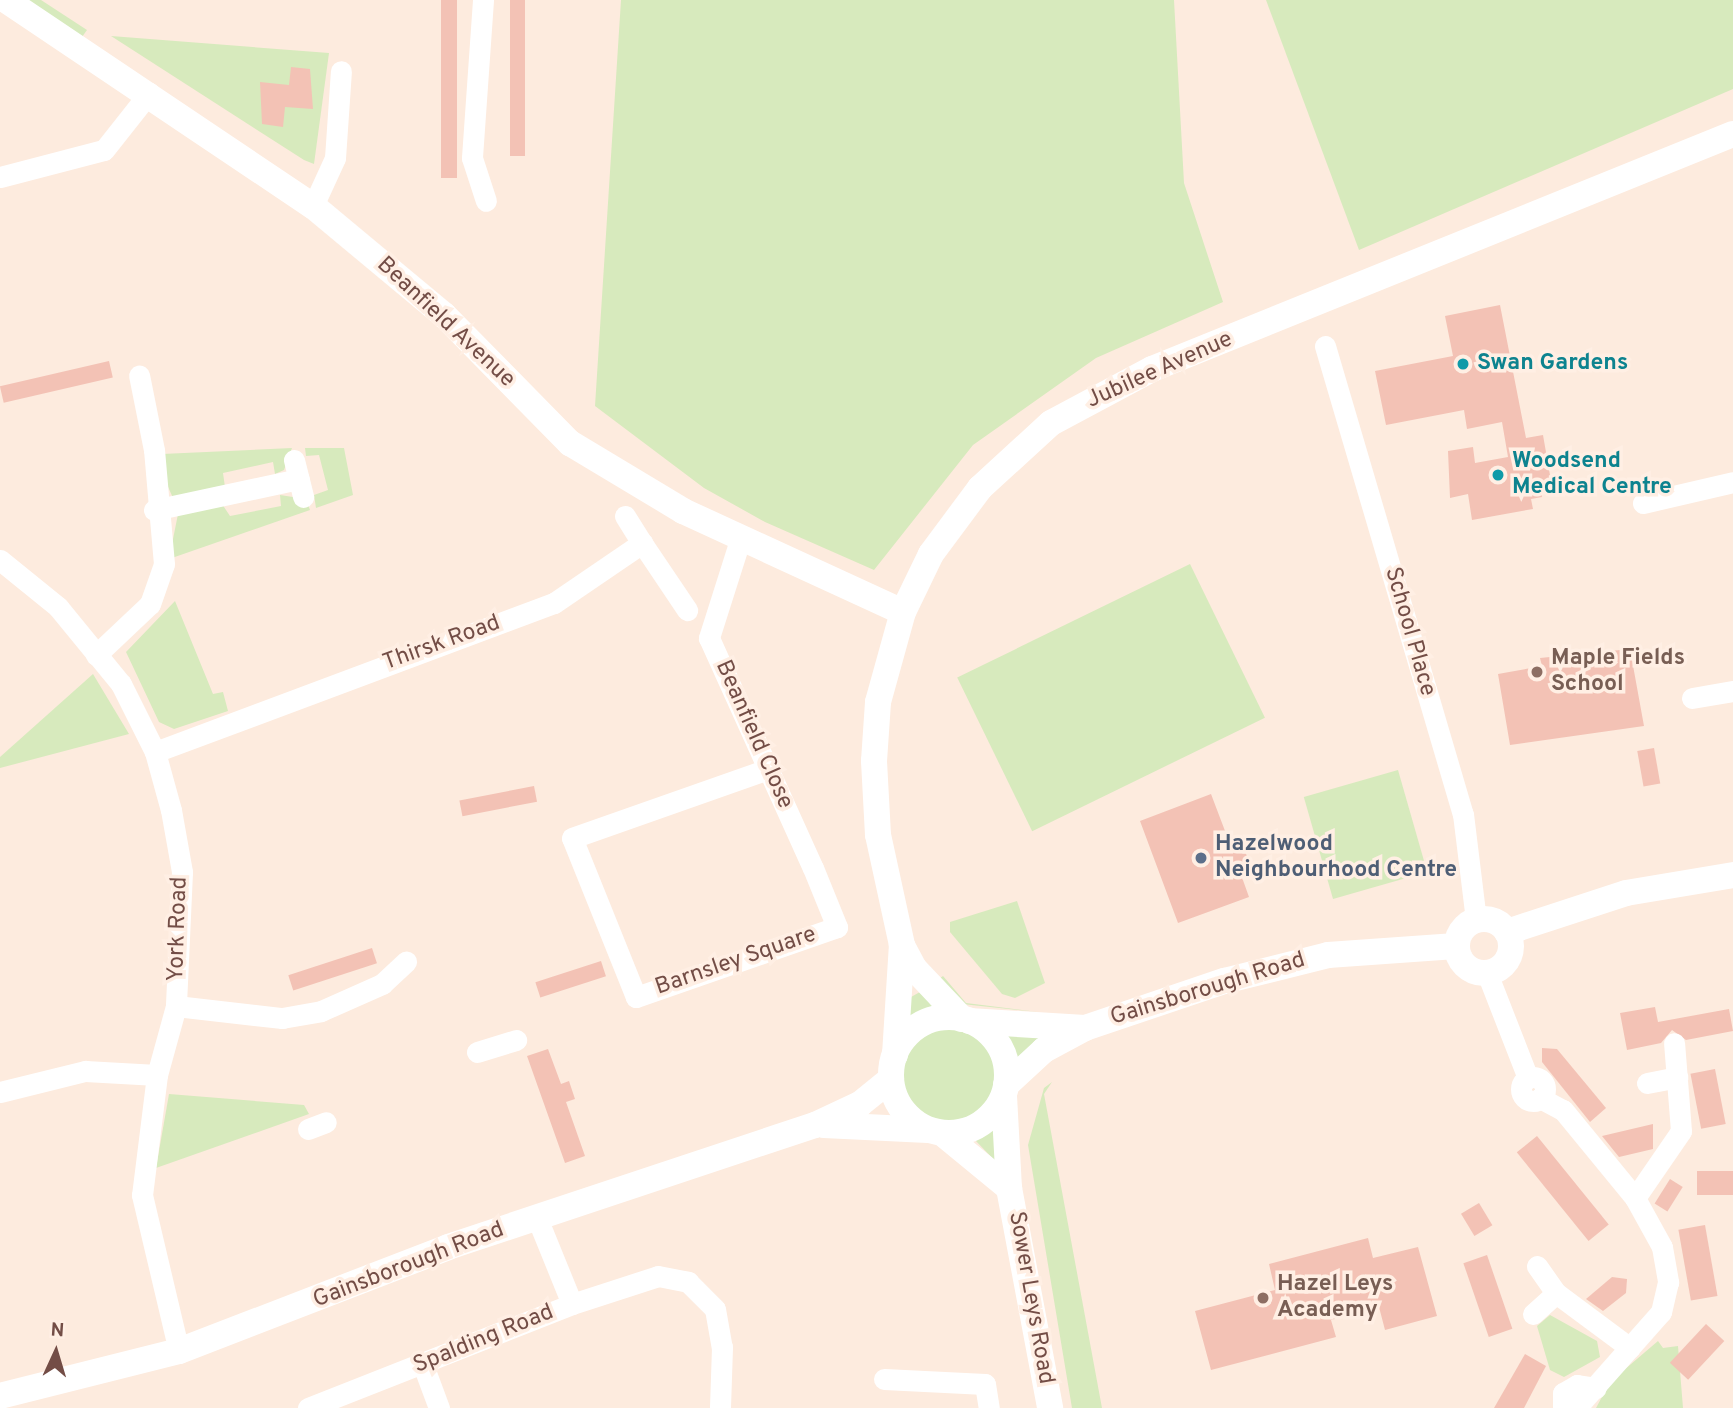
<!DOCTYPE html>
<style>
body{margin:0}
#map{position:relative;width:1733px;height:1408px;overflow:hidden;background:#fdebde;font-family:Overpass,sans-serif}
div>[style]{position:absolute}
.green>*{inset:0;background:#d7eabd;transform-origin:0 0}
.round{border-radius:50%}
.building>*{inset:0;background:#f3c2b5;transform-origin:0 0}
.minor>*{height:21px;margin:-10.5px;padding:0 10.5px;transform-origin:10.5px;border-radius:10.5px;background:#fff}
.minor>.ring{margin:-10.5px;padding:0;box-sizing:content-box;background:none;border:21px solid #fff;border-radius:50%}
.tertiary>*{height:26px;margin:-13px;padding:0 13px;transform-origin:13px;border-radius:13px;background:#fff}
.tertiary>.ring{margin:-13px;padding:0;box-sizing:content-box;background:none;border:26px solid #fff;border-radius:50%}
.dots>*{width:19px;height:19px;translate:-50% -50%;box-sizing:border-box;border:4px solid #ffefe4;border-radius:50%}
span{translate:-50% -50%;white-space:nowrap;text-align:center;line-height:1.15;-webkit-text-stroke:7px #ffefe4;paint-order:stroke}
.street-label{font-size:23px;color:#734d46}
.culture-label{font-size:23px;color:#0d838f;font-weight:700}
.left{translate:0 -50%;text-align:left}
.education-label{font-size:23px;color:#785e54;font-weight:700}
.service-label{font-size:23px;color:#4e5e75;font-weight:700}
.north{position:absolute;left:21px;top:1317px;width:70px;height:70px;-webkit-text-stroke:5px #ffefe4;paint-order:stroke;rotate:4deg;font-size:19px;font-weight:700;line-height:28px;text-align:center;color:#734d46}
.north::after{content:'';display:block;margin:auto;width:24px;height:32px;background:#734d46;clip-path:polygon(50% 0,100% 100%,50% 72%,0 100%)}
</style>
<div id="map">
<div class="green">
<i style="clip-path:polygon(25px 0,41px 0,87px 30px,82px 37px)"></i>
<i style="clip-path:polygon(621px 0,1174px 0,1184px 183px,1223px 302px,1096px 358px,973px 445px,874px 570px,765px 522px,704px 488px,595px 406px)"></i>
<i style="clip-path:polygon(1266px 0,1733px 0,1733px 89px,1359px 250px)"></i>
<i style="clip-path:polygon(111px 36px,329px 53px,314px 164px,304px 160px)"></i>
<i style="clip-path:polygon(292px 448px,284px 470px,275px 474px,273px 462px,223px 473px,225px 487px,173px 498px,165px 480px,162px 454px)"></i>
<i style="clip-path:polygon(305px 448px,344px 448px,353px 495px,316px 508px,314px 495px,328px 490px,319px 455px,306px 456px)"></i>
<i style="clip-path:polygon(280px 495px,306px 499px,310px 510px,169px 559px,178px 514px,222px 504px,230px 516px,281px 506px)"></i>
<i style="left:1190px;top:564px;width:171px;height:259px;rotate:64deg"></i>
<i style="clip-path:polygon(175px 601px,213px 694px,223px 692px,228px 711px,174px 729px,159px 722px,126px 652px)"></i>
<i style="clip-path:polygon(93px 674px,129px 734px,0 768px,0 757px)"></i>
<i style="left:1398px;top:770px;width:106px;height:98px;rotate:74deg"></i>
<i style="clip-path:polygon(1017px 901px,1045px 983px,1015px 998px,1002px 994px,950px 932px,950px 922px)"></i>
<i style="clip-path:polygon(943px 976px,966px 1003px,1038px 1012px,962px 1004px,936px 981px)"></i>
<i style="clip-path:polygon(920px 992px,935px 1009px,905px 1024px,911px 997px)"></i>
<i class="round" style="left:901px;top:1028px;width:96px;height:96px"></i>
<i style="clip-path:polygon(1001px 1030px,1039px 1031px,1041px 1044px,1015px 1063px)"></i>
<i style="clip-path:polygon(1052px 1082px,1044px 1094px,1102px 1408px,1072px 1408px,1028px 1145px,1044px 1088px)"></i>
<i style="clip-path:polygon(169px 1094px,304px 1105px,309px 1114px,156px 1168px)"></i>
<i style="clip-path:polygon(993px 1125px,998px 1164px,975px 1140px)"></i>
<i style="clip-path:polygon(1550px 1315px,1597px 1341px,1600px 1357px,1564px 1377px,1550px 1370px,1537px 1326px)"></i>
<i style="clip-path:polygon(1658px 1341px,1663px 1348px,1678px 1346px,1683px 1408px,1596px 1408px,1610px 1382px)"></i>
</div>
<div class="building">
<i style="left:441px;top:0;width:16px;height:178px"></i>
<i style="left:510px;top:0;width:15px;height:156px"></i>
<i style="clip-path:polygon(291px 67px,310px 69px,313px 109px,285px 107px,283px 127px,262px 124px,260px 82px,289px 85px)"></i>
<i style="clip-path:polygon(1500px 305px,1526px 438px,1543px 435px,1551px 481px,1540px 483px,1542px 497px,1531px 499px,1533px 509px,1472px 520px,1468px 494px,1450px 498px,1448px 451px,1473px 447px,1475px 463px,1508px 457px,1502px 422px,1467px 429px,1464px 410px,1386px 425px,1375px 371px,1453px 356px,1445px 316px)"></i>
<i style="left:109px;top:361px;width:17px;height:112px;rotate:77deg"></i>
<i style="clip-path:polygon(1630px 649px,1644px 726px,1510px 745px,1498px 674px,1542px 666px,1540px 658px)"></i>
<i style="left:1654px;top:748px;width:36px;height:17px;rotate:80deg"></i>
<i style="left:534px;top:786px;width:16px;height:76px;rotate:79deg"></i>
<i style="clip-path:polygon(1211px 794px,1233px 852px,1244px 848px,1250px 865px,1239px 869px,1249px 897px,1178px 923px,1140px 821px)"></i>
<i style="left:372px;top:948px;width:16px;height:88px;rotate:72deg"></i>
<i style="left:601px;top:961px;width:16px;height:69px;rotate:72deg"></i>
<i style="clip-path:polygon(1655px 1007px,1658px 1022px,1729px 1009px,1733px 1031px,1686px 1040px,1672px 1030px,1661px 1043px,1627px 1050px,1620px 1013px)"></i>
<i style="clip-path:polygon(1542px 1048px,1557px 1049px,1606px 1108px,1590px 1122px,1542px 1062px)"></i>
<i style="clip-path:polygon(548px 1049px,561px 1084px,569px 1081px,575px 1099px,566px 1102px,585px 1156px,565px 1163px,527px 1056px)"></i>
<i style="left:1715px;top:1069px;width:56px;height:25px;rotate:79deg"></i>
<i style="clip-path:polygon(1653px 1124px,1653px 1149px,1619px 1157px,1602px 1136px)"></i>
<i style="left:1537px;top:1136px;width:114px;height:26px;rotate:51deg"></i>
<i style="left:1733px;top:1171px;width:24px;height:36px;rotate:90deg"></i>
<i style="left:1670px;top:1179px;width:15px;height:29px;rotate:32deg"></i>
<i style="left:1479px;top:1203px;width:26px;height:21px;rotate:59deg"></i>
<i style="left:1705px;top:1225px;width:72px;height:27px;rotate:80deg"></i>
<i style="clip-path:polygon(1368px 1238px,1373px 1258px,1418px 1247px,1437px 1316px,1385px 1330px,1379px 1307px,1331px 1320px,1336px 1337px,1211px 1370px,1195px 1311px,1275px 1290px,1269px 1264px)"></i>
<i style="left:1487px;top:1255px;width:78px;height:25px;rotate:71deg"></i>
<i style="clip-path:polygon(1612px 1277px,1627px 1279px,1626px 1293px,1603px 1311px,1586px 1299px)"></i>
<i style="left:1706px;top:1324px;width:25px;height:53px;rotate:43deg"></i>
<i style="clip-path:polygon(1525px 1354px,1546px 1366px,1524px 1408px,1494px 1408px)"></i>
</div>
<div class="minor">
<i style="left:483px;top:0;width:158px;rotate:94deg"></i>
<i style="left:472px;top:158px;width:45px;rotate:72deg"></i>
<i style="left:0;top:177px;width:107px;rotate:-14.6deg"></i>
<i style="left:104px;top:150px;width:73px;rotate:-51.7deg"></i>
<i style="left:313px;top:206px;width:53px;rotate:-65.4deg"></i>
<i style="left:335px;top:158px;width:87px;rotate:-86.1deg"></i>
<i style="left:1325px;top:346px;width:488px;rotate:73.6deg"></i>
<i style="left:1463px;top:814px;width:107px;rotate:83deg"></i>
<i style="left:294px;top:460px;width:38px;rotate:76deg"></i>
<i style="left:1643px;top:503px;width:92px;rotate:-13.1deg"></i>
<i style="left:154px;top:510px;width:148px;rotate:-12.1deg"></i>
<i style="left:625px;top:516px;width:32px;rotate:58deg"></i>
<i style="left:740px;top:540px;width:103px;rotate:107.6deg"></i>
<i style="left:709px;top:638px;width:252px;rotate:65.7deg"></i>
<i style="left:813px;top:868px;width:64px;rotate:67.9deg"></i>
<i style="left:837px;top:927px;width:213px;rotate:160.8deg"></i>
<i style="left:636px;top:997px;width:171px;rotate:-111.9deg"></i>
<i style="left:572px;top:838px;width:208px;rotate:-19.4deg"></i>
<i style="left:0;top:560px;width:75px;rotate:39deg"></i>
<i style="left:58px;top:607px;width:99px;rotate:50.7deg"></i>
<i style="left:121px;top:684px;width:76px;rotate:63.4deg"></i>
<i style="left:155px;top:752px;width:60px;rotate:74.6deg"></i>
<i style="left:171px;top:810px;width:63px;rotate:79.9deg"></i>
<i style="left:182px;top:872px;width:134px;rotate:92.6deg"></i>
<i style="left:176px;top:1006px;width:72px;rotate:105.4deg"></i>
<i style="left:157px;top:1075px;width:121px;rotate:97.1deg"></i>
<i style="left:142px;top:1195px;width:160px;rotate:76.7deg"></i>
<i style="left:96px;top:655px;width:74px;rotate:-43.4deg"></i>
<i style="left:150px;top:604px;width:42px;rotate:-70.7deg"></i>
<i style="left:164px;top:564px;width:114px;rotate:-95deg"></i>
<i style="left:154px;top:450px;width:76px;rotate:-101.3deg"></i>
<i style="left:1692px;top:698px;width:42px;rotate:-9.7deg"></i>
<i style="left:155px;top:752px;width:426px;rotate:-20.5deg"></i>
<i style="left:554px;top:603px;width:107px;rotate:-34.3deg"></i>
<i style="left:642px;top:543px;width:81px;rotate:56.1deg"></i>
<i style="left:1487px;top:973px;width:113px;rotate:68.7deg"></i>
<i style="left:176px;top:1006px;width:107px;rotate:6.5deg"></i>
<i style="left:282px;top:1018px;width:40px;rotate:-10deg"></i>
<i style="left:321px;top:1011px;width:67px;rotate:-23.9deg"></i>
<i style="left:382px;top:984px;width:33px;rotate:-43deg"></i>
<i style="left:477px;top:1052px;width:41px;rotate:-17.1deg"></i>
<i class="ring" style="left:1521px;top:1077px;width:3px;height:3px"></i>
<i style="left:1647px;top:1083px;width:31px;rotate:-11deg"></i>
<i style="left:0;top:1092px;width:88px;rotate:-13.9deg"></i>
<i style="left:85px;top:1071px;width:72px;rotate:3.2deg"></i>
<i style="left:1540px;top:1098px;width:26px;rotate:28deg"></i>
<i style="left:1563px;top:1110px;width:114px;rotate:50.7deg"></i>
<i style="left:1635px;top:1198px;width:56px;rotate:61.1deg"></i>
<i style="left:1662px;top:1247px;width:36px;rotate:80deg"></i>
<i style="left:1668px;top:1282px;width:31px;rotate:103deg"></i>
<i style="left:1661px;top:1312px;width:128px;rotate:131.5deg"></i>
<i style="left:308px;top:1129px;width:19px;rotate:-21deg"></i>
<i style="left:1635px;top:1198px;width:81px;rotate:-55.5deg"></i>
<i style="left:1681px;top:1131px;width:88px;rotate:-94.5deg"></i>
<i style="left:1537px;top:1266px;width:33px;rotate:55deg"></i>
<i style="left:1556px;top:1293px;width:92px;rotate:36.6deg"></i>
<i style="left:572px;top:1304px;width:90px;rotate:-18deg"></i>
<i style="left:658px;top:1276px;width:31px;rotate:11deg"></i>
<i style="left:688px;top:1282px;width:38px;rotate:45deg"></i>
<i style="left:715px;top:1309px;width:39px;rotate:80deg"></i>
<i style="left:722px;top:1347px;width:61px;rotate:91.9deg"></i>
<i style="left:1533px;top:1314px;width:31px;rotate:-42deg"></i>
<i style="left:423px;top:1365px;width:46px;rotate:69.6deg"></i>
<i style="left:884px;top:1379px;width:101px;rotate:2.8deg"></i>
<i style="left:985px;top:1384px;width:24px;rotate:81deg"></i>
<i style="left:308px;top:1408px;width:284px;rotate:-21.5deg"></i>
<i style="left:572px;top:1304px;width:93px;rotate:-112.1deg"></i>
<i style="left:1563px;top:1408px;width:15px;rotate:-90deg"></i>
<i style="left:1563px;top:1393px;width:16px;rotate:-30deg"></i>
<i style="left:1577px;top:1385px;width:19px;rotate:9deg"></i>
</div>
<div class="tertiary">
<i style="left:6px;top:0;width:370px;rotate:33.9deg"></i>
<i style="left:313px;top:206px;width:170px;rotate:39.8deg"></i>
<i style="left:444px;top:315px;width:180px;rotate:45.5deg"></i>
<i style="left:570px;top:443px;width:132px;rotate:31deg"></i>
<i style="left:683px;top:511px;width:242px;rotate:24.7deg"></i>
<i class="ring" style="left:1457px;top:919px;width:28px;height:28px"></i>
<i style="left:1507px;top:932px;width:125px;rotate:-18.1deg"></i>
<i style="left:1626px;top:893px;width:109px;rotate:-9.5deg"></i>
<i class="ring" style="left:891px;top:1017px;width:90px;height:90px"></i>
<i style="left:962px;top:1019px;width:70px;rotate:-133.3deg"></i>
<i style="left:914px;top:968px;width:26px;rotate:-118deg"></i>
<i style="left:902px;top:945px;width:113px;rotate:-102.3deg"></i>
<i style="left:878px;top:835px;width:74px;rotate:-93.1deg"></i>
<i style="left:874px;top:761px;width:59px;rotate:-86.1deg"></i>
<i style="left:878px;top:702px;width:93px;rotate:-74.5deg"></i>
<i style="left:903px;top:612px;width:64px;rotate:-64.2deg"></i>
<i style="left:931px;top:554px;width:82px;rotate:-53.4deg"></i>
<i style="left:980px;top:488px;width:96px;rotate:-42.5deg"></i>
<i style="left:1051px;top:423px;width:115px;rotate:-28.1deg"></i>
<i style="left:1152px;top:369px;width:627px;rotate:-22.02deg"></i>
<i style="left:969px;top:1021px;width:116px;rotate:3.5deg"></i>
<i style="left:895px;top:1055px;width:110px;rotate:-86.4deg"></i>
<i style="left:1006px;top:1085px;width:52px;rotate:-42.6deg"></i>
<i style="left:1044px;top:1050px;width:47px;rotate:-28.2deg"></i>
<i style="left:1085px;top:1028px;width:147px;rotate:-18.7deg"></i>
<i style="left:1224px;top:981px;width:107px;rotate:-14deg"></i>
<i style="left:1328px;top:955px;width:128px;rotate:-4deg"></i>
<i style="left:1004px;top:1096px;width:92px;rotate:86.9deg"></i>
<i style="left:1009px;top:1188px;width:224px;rotate:79.4deg"></i>
<i style="left:824px;top:1125px;width:104px;rotate:2.8deg"></i>
<i style="left:942px;top:1133px;width:87px;rotate:39.4deg"></i>
<i style="left:0;top:1396px;width:185px;rotate:-14.1deg"></i>
<i style="left:179px;top:1351px;width:288px;rotate:-21.1deg"></i>
<i style="left:448px;top:1247px;width:387px;rotate:-18.4deg"></i>
<i style="left:815px;top:1125px;width:50px;rotate:-25deg"></i>
<i style="left:860px;top:1104px;width:40px;rotate:-39deg"></i>
</div>
<div class="dots">
<i style="left:1463px;top:364px;background:#0f9aa8"></i>
<i style="left:1498px;top:475px;background:#0f9aa8"></i>
<i style="left:1537px;top:672px;background:#8d6e63"></i>
<i style="left:1201px;top:858px;background:#5c6f8a"></i>
<i style="left:1263px;top:1298px;background:#8d6e63"></i>
</div>
<div class="street-label">
<span style="left:445px;top:323px;rotate:43deg">Beanfield Avenue</span>
<span style="left:1160px;top:371px;rotate:-24deg">Jubilee Avenue</span>
<span style="left:1409px;top:632px;rotate:74deg">School Place</span>
<span style="left:442px;top:644px;rotate:-20deg">Thirsk Road</span>
<span style="left:753px;top:735px;rotate:66deg">Beanfield Close</span>
<span style="left:179px;top:929px;rotate:-88deg">York Road</span>
<span style="left:736px;top:962px;rotate:-19deg">Barnsley Square</span>
<span style="left:1208px;top:990px;rotate:-17deg">Gainsborough Road</span>
<span style="left:409px;top:1266px;rotate:-21deg">Gainsborough Road</span>
<span style="left:1030px;top:1298px;rotate:80deg">Sower Leys Road</span>
<span style="left:484px;top:1340px;rotate:-22deg">Spalding Road</span>
</div>
<div class="culture-label">
<span class="left" style="left:1477px;top:364px">Swan Gardens</span>
<span class="left" style="left:1512px;top:475px">Woodsend<br>Medical Centre</span>
</div>
<div class="education-label">
<span class="left" style="left:1551px;top:672px">Maple Fields<br>School</span>
<span class="left" style="left:1277px;top:1298px">Hazel Leys<br>Academy</span>
</div>
<div class="service-label">
<span class="left" style="left:1215px;top:858px">Hazelwood<br>Neighbourhood Centre</span>
</div>
<div class="north">N</div>
</div>
